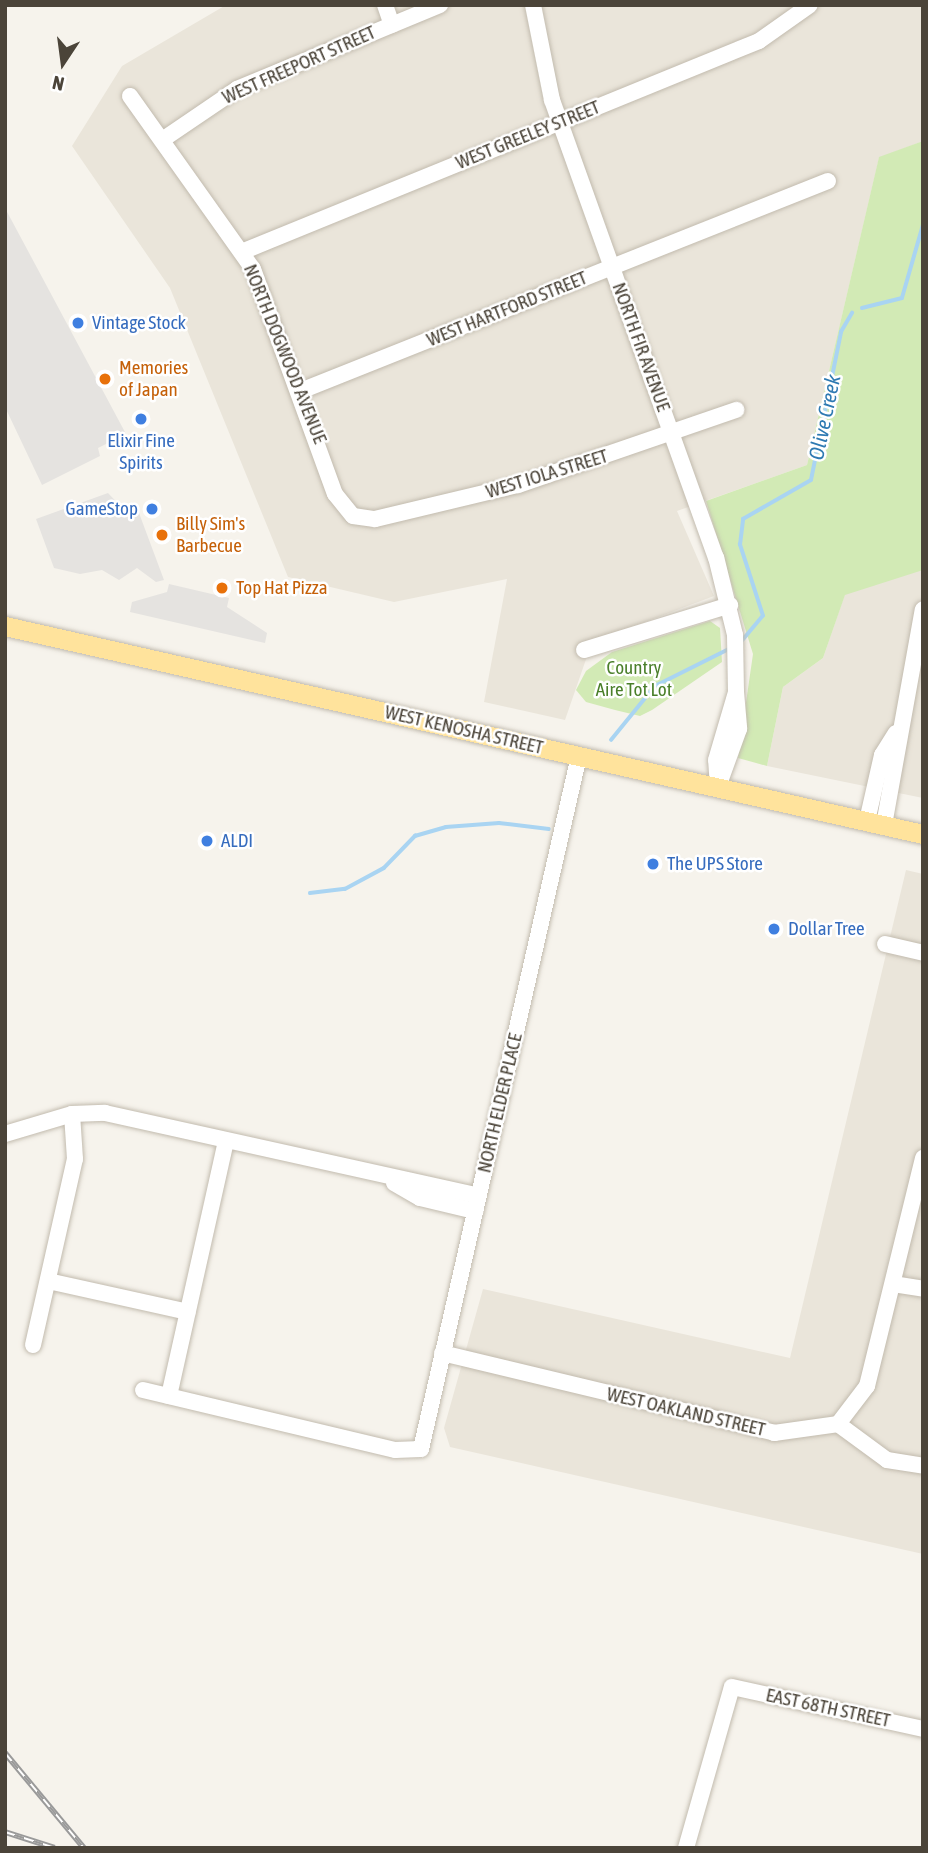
<!DOCTYPE html>
<style>
body{margin:0}
#map{position:relative;width:928px;height:1853px;overflow:hidden;background:#f6f3ec;font-family:"Asap Condensed",sans-serif}
div>[style]{position:absolute}
.residential>*{inset:0;background:#eae5da}
.green>*{inset:0;background:#d2eab5}
.parking>*{inset:0;background:#e5e3e0}
.stream>*{height:3.5px;margin:-1.75px;padding:0 1.75px;transform-origin:1.75px;border-radius:1.75px;background:#a9d4f2}
.roads{filter:drop-shadow(0 0 2px #c2bbae) drop-shadow(0 0 2px #c2bbae)}
.minor>*{height:16px;margin:-8px;padding:0 8px;transform-origin:8px;border-radius:8px;background:#fff}
.major>*{height:19px;margin:-9.5px;padding:0 9.5px;transform-origin:9.5px;border-radius:9.5px;background:#ffe39c}
.rail>*{height:6px;margin-top:-3px;transform-origin:0;background:repeating-linear-gradient(90deg,#fff 0 10px,#9a9a9a 0 20px);box-sizing:border-box;border-block:2px solid #9a9a9a}
.dots>*{width:19px;height:19px;translate:-50% -50%;box-sizing:border-box;border:4px solid #fff;border-radius:50%}
span{translate:-50% -50%;white-space:nowrap;text-align:center;line-height:1.15;-webkit-text-stroke:5px #fff;paint-order:stroke}
.street-label{font-size:19px;color:#4b4439}
.shop-label{font-size:19px;color:#366cbe}
.left{translate:0 -50%;text-align:left}
.right{translate:-100% -50%;text-align:right}
.food-label{font-size:19px;color:#c56008}
.park-label{font-size:19px;color:#4a7f2a}
.water-label{font-size:21px;color:#2e7ab2;font-style:italic}
.frame{position:absolute;inset:0;border:7px solid #4b4439;pointer-events:none}
.north{position:absolute;left:28px;top:28px;width:70px;height:70px;-webkit-text-stroke:5px #fff;paint-order:stroke;rotate:193deg;font-size:19px;font-weight:700;line-height:28px;text-align:center;color:#4b4439}
.north::after{content:'';display:block;margin:auto;width:24px;height:32px;background:#4b4439;clip-path:polygon(50% 0,100% 100%,50% 72%,0 100%)}
</style>
<div id="map">
<div class="residential">
<i style="clip-path:polygon(226px 5px,923px 5px,923px 141px,879px 158px,807px 465px,677px 511px,714px 596px,592px 642px,565px 720px,484px 702px,507px 579px,394px 602px,288px 577px,170px 288px,72px 146px,122px 66px)"></i>
<i style="clip-path:polygon(916px 567px,923px 570px,923px 798px,767px 766px,783px 687px,823px 658px,845px 594px)"></i>
<i style="clip-path:polygon(906px 870px,923px 874px,923px 1554px,450px 1447px,444px 1428px,483px 1289px,790px 1358px)"></i>
</div>
<div class="green">
<i style="clip-path:polygon(923px 141px,923px 570px,845px 595px,823px 658px,783px 687px,767px 766px,738px 758px,753px 654px,706px 501px,807px 465px,879px 157px)"></i>
<i style="clip-path:polygon(710px 621px,720px 628px,722px 662px,652px 710px,640px 716px,615px 710px,586px 702px,576px 690px,586px 671px,612px 652px)"></i>
</div>
<div class="parking">
<i style="clip-path:polygon(5px 208px,126px 434px,98px 448px,100px 456px,42px 485px,5px 407px)"></i>
<i style="clip-path:polygon(108px 493px,130px 516px,139px 513px,164px 580px,156px 582px,137px 568px,119px 580px,102px 570px,80px 574px,54px 568px,36px 519px)"></i>
<i style="clip-path:polygon(169px 584px,229px 598px,227px 607px,267px 633px,265px 643px,130px 612px,132px 602px,167px 592px)"></i>
</div>
<div class="stream">
<i style="left:862px;top:308px;width:41px;rotate:-14deg"></i>
<i style="left:902px;top:298px;width:76px;rotate:-74deg"></i>
<i style="left:740px;top:643px;width:35px;rotate:-50deg"></i>
<i style="left:763px;top:616px;width:75px;rotate:-107.9deg"></i>
<i style="left:740px;top:545px;width:26px;rotate:-83deg"></i>
<i style="left:743px;top:519px;width:78px;rotate:-29.8deg"></i>
<i style="left:811px;top:480px;width:151px;rotate:-78.5deg"></i>
<i style="left:841px;top:332px;width:22px;rotate:-60deg"></i>
<i style="left:611px;top:740px;width:70px;rotate:-50.8deg"></i>
<i style="left:655px;top:686px;width:85px;rotate:-26.6deg"></i>
<i style="left:310px;top:893px;width:35px;rotate:-7deg"></i>
<i style="left:345px;top:889px;width:44px;rotate:-28.3deg"></i>
<i style="left:384px;top:868px;width:45px;rotate:-45.9deg"></i>
<i style="left:415px;top:836px;width:32px;rotate:-16deg"></i>
<i style="left:446px;top:827px;width:53px;rotate:-4.3deg"></i>
<i style="left:499px;top:823px;width:50px;rotate:6.8deg"></i>
</div>
<div class="roads">
<div class="minor">
<i style="left:385px;top:5px;width:21px;rotate:71deg"></i>
<i style="left:533px;top:5px;width:97px;rotate:78.7deg"></i>
<i style="left:552px;top:100px;width:486px;rotate:70.3deg"></i>
<i style="left:716px;top:557px;width:80px;rotate:76.3deg"></i>
<i style="left:735px;top:635px;width:57px;rotate:89deg"></i>
<i style="left:130px;top:96px;width:212px;rotate:54.6deg"></i>
<i style="left:253px;top:269px;width:239px;rotate:70deg"></i>
<i style="left:335px;top:494px;width:28px;rotate:51deg"></i>
<i style="left:353px;top:516px;width:22px;rotate:8deg"></i>
<i style="left:375px;top:519px;width:147px;rotate:-13.4deg"></i>
<i style="left:518px;top:485px;width:231px;rotate:-19deg"></i>
<i style="left:165px;top:138px;width:87px;rotate:-34.2deg"></i>
<i style="left:237px;top:89px;width:220px;rotate:-22.5deg"></i>
<i style="left:244px;top:251px;width:556px;rotate:-22.18deg"></i>
<i style="left:759px;top:41px;width:62px;rotate:-35.2deg"></i>
<i style="left:303px;top:390px;width:565px;rotate:-21.71deg"></i>
<i style="left:584px;top:650px;width:153px;rotate:-17.1deg"></i>
<i style="left:736px;top:692px;width:37px;rotate:85deg"></i>
<i style="left:739px;top:729px;width:62px;rotate:109.9deg"></i>
<i style="left:718px;top:787px;width:27px;rotate:-94deg"></i>
<i style="left:716px;top:760px;width:71px;rotate:-73.6deg"></i>
<i style="left:867px;top:821px;width:68px;rotate:-77.2deg"></i>
<i style="left:882px;top:755px;width:26px;rotate:-58deg"></i>
<i style="left:884px;top:825px;width:219px;rotate:-79.8deg"></i>
<i style="left:885px;top:944px;width:39px;rotate:13deg"></i>
<i style="left:5px;top:1134px;width:70px;rotate:-16.6deg"></i>
<i style="left:72px;top:1114px;width:33px;rotate:-2deg"></i>
<i style="left:105px;top:1113px;width:382px;rotate:12.5deg"></i>
<i style="left:394px;top:1183px;width:30px;rotate:30deg"></i>
<i style="left:420px;top:1198px;width:57px;rotate:13.3deg"></i>
<i style="left:48px;top:1281px;width:143px;rotate:12.5deg"></i>
<i style="left:893px;top:1284px;width:30px;rotate:9deg"></i>
<i style="left:33px;top:1345px;width:191px;rotate:-77.3deg"></i>
<i style="left:75px;top:1159px;width:45px;rotate:-93.8deg"></i>
<i style="left:442px;top:1353px;width:342px;rotate:13.5deg"></i>
<i style="left:774px;top:1433px;width:65px;rotate:-8deg"></i>
<i style="left:838px;top:1424px;width:61px;rotate:36.3deg"></i>
<i style="left:887px;top:1460px;width:36px;rotate:9deg"></i>
<i style="left:143px;top:1390px;width:259px;rotate:13.4deg"></i>
<i style="left:395px;top:1450px;width:26px;rotate:-2deg"></i>
<i style="left:421px;top:1449px;width:711px;rotate:-77.16deg"></i>
<i style="left:169px;top:1396px;width:261px;rotate:-77.4deg"></i>
<i style="left:838px;top:1424px;width:48px;rotate:-52.7deg"></i>
<i style="left:867px;top:1386px;width:235px;rotate:-76.2deg"></i>
<i style="left:686px;top:1848px;width:167px;rotate:-74.1deg"></i>
<i style="left:732px;top:1687px;width:196px;rotate:12.4deg"></i>
</div>
<div class="major">
<i style="left:5px;top:626px;width:941px;rotate:12.77deg"></i>
</div>
</div>
<div class="rail">
<i style="left:5px;top:1753px;width:124px;rotate:50.3deg"></i>
<i style="left:5px;top:1832px;width:52px;rotate:17.7deg"></i>
</div>
<div class="dots">
<i style="left:78px;top:323px;background:#3f7fe0"></i>
<i style="left:105px;top:379px;background:#e8710a"></i>
<i style="left:141px;top:419px;background:#3f7fe0"></i>
<i style="left:152px;top:509px;background:#3f7fe0"></i>
<i style="left:162px;top:535px;background:#e8710a"></i>
<i style="left:222px;top:588px;background:#e8710a"></i>
<i style="left:207px;top:841px;background:#3f7fe0"></i>
<i style="left:653px;top:864px;background:#3f7fe0"></i>
<i style="left:774px;top:929px;background:#3f7fe0"></i>
</div>
<div class="street-label">
<span style="left:299px;top:65px;rotate:-24deg">WEST FREEPORT STREET</span>
<span style="left:528px;top:135px;rotate:-22deg">WEST GREELEY STREET</span>
<span style="left:507px;top:309px;rotate:-22deg">WEST HARTFORD STREET</span>
<span style="left:641px;top:347px;rotate:70deg">NORTH FIR AVENUE</span>
<span style="left:285px;top:354px;rotate:68deg">NORTH DOGWOOD AVENUE</span>
<span style="left:547px;top:474px;rotate:-17deg">WEST IOLA STREET</span>
<span style="left:464px;top:730px;rotate:13deg">WEST KENOSHA STREET</span>
<span style="left:500px;top:1103px;rotate:-77deg">NORTH ELDER PLACE</span>
<span style="left:686px;top:1412px;rotate:13deg">WEST OAKLAND STREET</span>
<span style="left:828px;top:1708px;rotate:12deg">EAST 68TH STREET</span>
</div>
<div class="shop-label">
<span class="left" style="left:92px;top:323px">Vintage Stock</span>
<span style="left:141px;top:452px">Elixir Fine<br>Spirits</span>
<span class="right" style="left:138px;top:509px">GameStop</span>
<span class="left" style="left:221px;top:841px">ALDI</span>
<span class="left" style="left:667px;top:864px">The UPS Store</span>
<span class="left" style="left:788px;top:929px">Dollar Tree</span>
</div>
<div class="food-label">
<span class="left" style="left:119px;top:379px">Memories<br>of Japan</span>
<span class="left" style="left:176px;top:535px">Billy Sim's<br>Barbecue</span>
<span class="left" style="left:236px;top:588px">Top Hat Pizza</span>
</div>
<div class="park-label">
<span style="left:634px;top:679px">Country<br>Aire Tot Lot</span>
</div>
<div class="water-label">
<span style="left:824px;top:417px;rotate:-78deg">Olive Creek</span>
</div>
<div class="frame"></div>
<div class="north">N</div>
</div>
